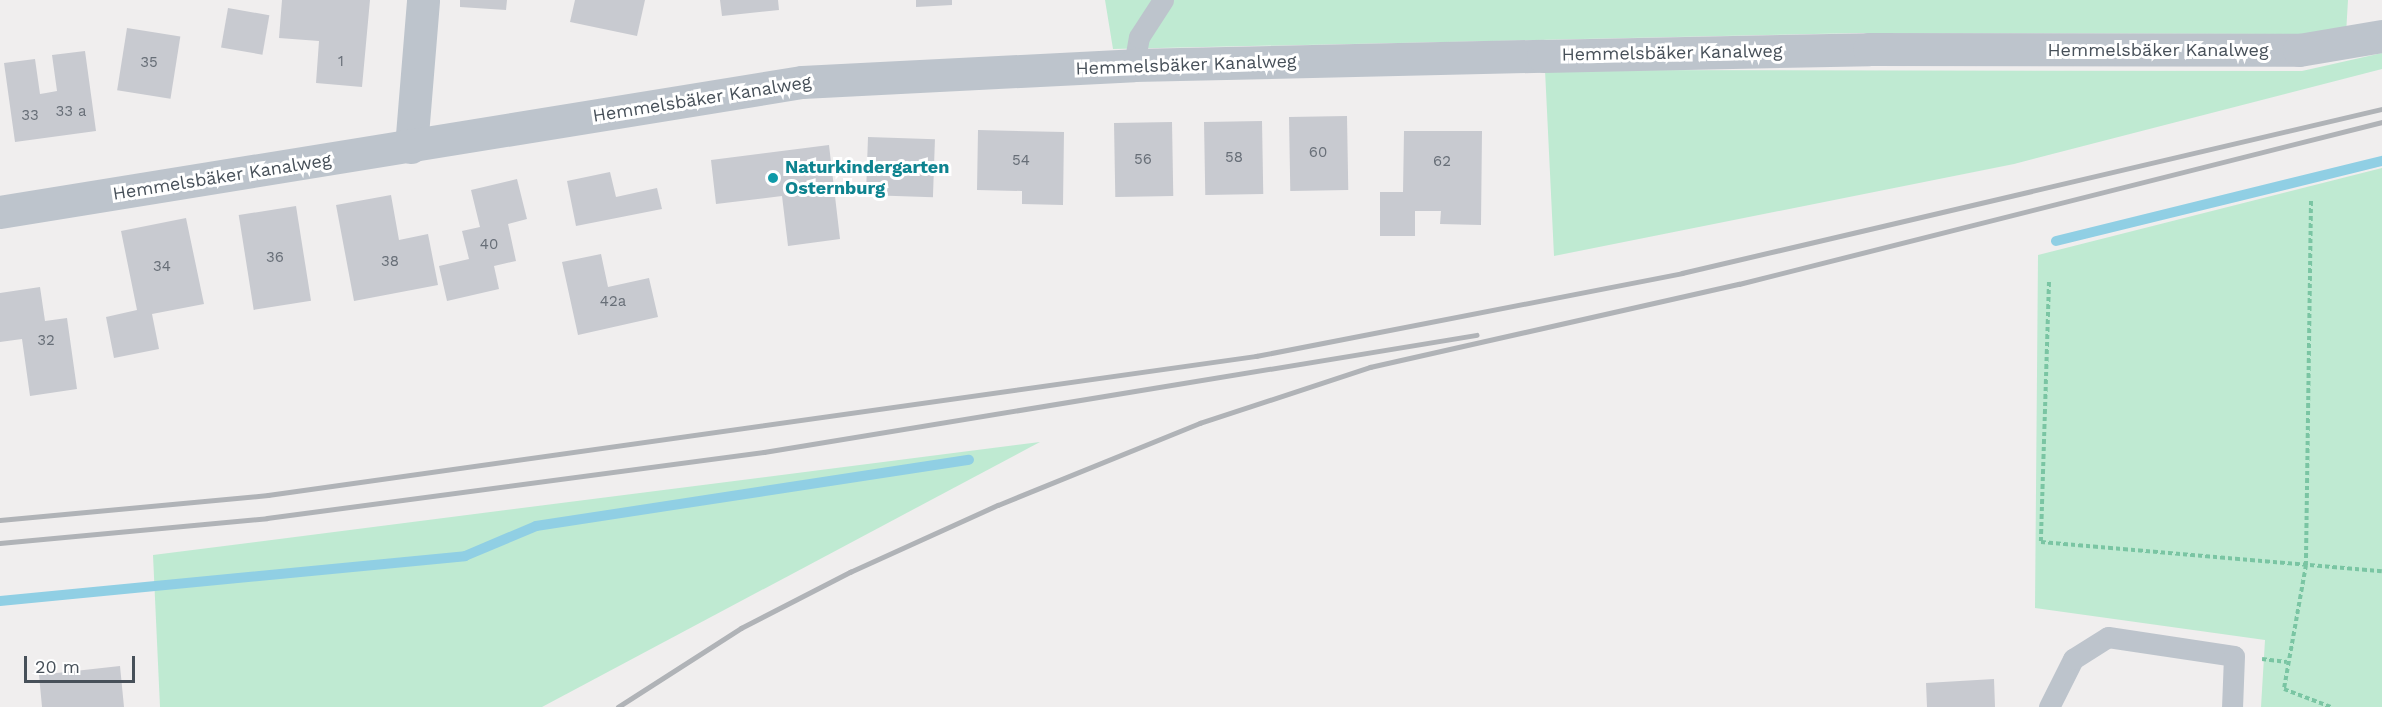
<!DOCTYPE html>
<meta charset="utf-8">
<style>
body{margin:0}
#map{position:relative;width:2382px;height:707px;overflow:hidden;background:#f0eeee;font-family:"Work Sans",sans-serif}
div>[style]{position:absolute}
.green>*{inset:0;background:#bfead2}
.stream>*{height:10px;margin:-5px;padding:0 5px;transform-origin:5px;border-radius:5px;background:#90cfe4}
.building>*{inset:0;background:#c8cad0;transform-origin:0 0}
.path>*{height:4px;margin-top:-2px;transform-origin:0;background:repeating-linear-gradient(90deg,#7ac5a3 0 4.5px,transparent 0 7.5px)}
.service>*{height:21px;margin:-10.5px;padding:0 10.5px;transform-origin:10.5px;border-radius:10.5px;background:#bdc4cc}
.minor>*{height:33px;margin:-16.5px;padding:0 16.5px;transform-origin:16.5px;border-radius:16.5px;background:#bdc4cc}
.rail>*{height:4.5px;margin:-2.25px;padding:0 2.25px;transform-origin:2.25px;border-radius:2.25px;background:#b0b3b7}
.dots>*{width:16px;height:16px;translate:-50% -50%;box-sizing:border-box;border:3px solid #fff;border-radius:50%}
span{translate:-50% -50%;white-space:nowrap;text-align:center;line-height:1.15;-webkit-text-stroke:6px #fff;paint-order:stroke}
.number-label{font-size:15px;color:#676e77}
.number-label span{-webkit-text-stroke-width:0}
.street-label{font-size:18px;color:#475059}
.culture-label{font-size:18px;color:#0d838f;font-weight:700}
.left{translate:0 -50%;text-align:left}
.scale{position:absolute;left:24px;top:656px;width:111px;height:27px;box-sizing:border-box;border:3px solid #475059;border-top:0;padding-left:8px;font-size:18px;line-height:21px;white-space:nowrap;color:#475059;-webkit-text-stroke:4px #fff;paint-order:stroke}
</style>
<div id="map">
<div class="green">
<i style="clip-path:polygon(1105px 0,2348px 0,2346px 34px,1860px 33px,1113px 49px)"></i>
<i style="clip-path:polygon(2382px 53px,2382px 69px,2014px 164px,1554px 256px,1545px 70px,2302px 71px)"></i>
<i style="clip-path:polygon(2382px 168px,2382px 707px,2261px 707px,2265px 640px,2035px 608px,2038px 255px)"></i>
<i style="clip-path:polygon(1040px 442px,542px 707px,160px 707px,153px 555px)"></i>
</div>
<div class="stream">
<i style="left:2056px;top:241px;width:336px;rotate:-13.8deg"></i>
<i style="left:0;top:601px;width:467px;rotate:-5.5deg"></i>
<i style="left:465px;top:556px;width:77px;rotate:-22.9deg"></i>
<i style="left:536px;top:526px;width:438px;rotate:-8.7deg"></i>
</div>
<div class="building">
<i style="clip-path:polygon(282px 0,370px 0,362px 87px,316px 83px,319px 41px,279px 38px)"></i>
<i style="clip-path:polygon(460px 0,507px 0,506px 10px,460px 7px)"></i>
<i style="clip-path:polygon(575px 0,645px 0,637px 36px,570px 22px)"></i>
<i style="clip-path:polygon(720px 0,778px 0,779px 10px,722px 16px)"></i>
<i style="clip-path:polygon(916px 0,952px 0,952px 5px,916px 7px)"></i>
<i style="left:228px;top:8px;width:42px;height:40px;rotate:10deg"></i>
<i style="left:127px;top:28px;width:54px;height:63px;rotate:9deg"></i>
<i style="clip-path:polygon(85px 51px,96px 131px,15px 142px,4px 63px,35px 59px,40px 94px,46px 93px,57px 91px,52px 55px)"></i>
<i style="left:1347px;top:116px;width:74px;height:58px;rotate:89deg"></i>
<i style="left:1262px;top:121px;width:73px;height:58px;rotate:89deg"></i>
<i style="left:1172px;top:122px;width:74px;height:58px;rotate:89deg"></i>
<i style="clip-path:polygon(978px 130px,1064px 132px,1063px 205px,1022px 204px,1022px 191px,977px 190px)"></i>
<i style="clip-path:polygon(1404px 131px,1482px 131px,1481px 225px,1440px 224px,1441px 211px,1415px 211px,1415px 236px,1380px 236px,1380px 192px,1403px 192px)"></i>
<i style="left:868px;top:137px;width:67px;height:58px;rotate:2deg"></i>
<i style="clip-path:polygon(829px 145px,840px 239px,788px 246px,782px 196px,716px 204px,711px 160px)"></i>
<i style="clip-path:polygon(610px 172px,616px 197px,657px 188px,662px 209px,576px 226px,567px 181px)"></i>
<i style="clip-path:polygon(517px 179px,527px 219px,508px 224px,516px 261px,494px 266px,499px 289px,447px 301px,439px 266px,469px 259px,462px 231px,480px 227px,471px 190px)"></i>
<i style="clip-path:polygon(391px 195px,399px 240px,428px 234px,438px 285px,354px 301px,336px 205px)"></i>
<i style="left:296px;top:206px;width:96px;height:58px;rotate:81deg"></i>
<i style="clip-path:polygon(186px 218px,204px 304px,152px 314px,159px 349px,114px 358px,106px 317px,137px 310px,121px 231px)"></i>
<i style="clip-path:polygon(601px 254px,608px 287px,649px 278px,658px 317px,578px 335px,562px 262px)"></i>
<i style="clip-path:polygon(40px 287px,45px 321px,67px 318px,77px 389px,30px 396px,22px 339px,0 342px,0 293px)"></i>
<i style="clip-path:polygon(120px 666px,124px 707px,42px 707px,39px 675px)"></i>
<i style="clip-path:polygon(1994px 679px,1995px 707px,1927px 707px,1926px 683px)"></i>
</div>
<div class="path">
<i style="left:2311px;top:201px;width:364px;rotate:90.8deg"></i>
<i style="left:2306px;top:565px;width:126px;rotate:100.1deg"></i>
<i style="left:2284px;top:689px;width:50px;rotate:21deg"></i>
<i style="left:2049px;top:282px;width:260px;rotate:91.8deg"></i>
<i style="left:2041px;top:542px;width:342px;rotate:4.9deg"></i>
<i style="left:2262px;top:659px;width:25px;rotate:7deg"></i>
</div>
<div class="service">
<i style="left:1134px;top:65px;width:28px;rotate:-80deg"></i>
<i style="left:1139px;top:37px;width:44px;rotate:-57deg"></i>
<i style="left:2049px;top:707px;width:54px;rotate:-63.4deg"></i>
<i style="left:2073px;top:659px;width:41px;rotate:-32.2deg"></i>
<i style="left:2108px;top:637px;width:127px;rotate:8.6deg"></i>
<i style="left:2234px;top:656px;width:51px;rotate:92.2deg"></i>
</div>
<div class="minor">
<i style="left:411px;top:147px;width:147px;rotate:-85.3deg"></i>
<i style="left:0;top:212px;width:812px;rotate:-9.21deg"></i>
<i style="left:802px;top:82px;width:332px;rotate:-2.9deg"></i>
<i style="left:1134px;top:65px;width:409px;rotate:-1.3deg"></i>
<i style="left:1543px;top:56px;width:326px;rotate:-1.2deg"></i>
<i style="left:1869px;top:49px;width:430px;rotate:0.1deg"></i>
<i style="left:2299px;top:50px;width:84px;rotate:-9.6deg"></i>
</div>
<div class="rail">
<i style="left:0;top:520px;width:269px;rotate:-5.3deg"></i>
<i style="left:268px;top:495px;width:998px;rotate:-8.01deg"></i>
<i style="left:1256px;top:356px;width:434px;rotate:-11deg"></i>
<i style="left:1682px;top:273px;width:719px;rotate:-13.19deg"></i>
<i style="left:0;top:543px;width:268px;rotate:-5.3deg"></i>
<i style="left:267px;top:518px;width:501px;rotate:-7.56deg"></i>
<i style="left:764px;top:452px;width:722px;rotate:-9.33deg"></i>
<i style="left:618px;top:707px;width:146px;rotate:-32.7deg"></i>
<i style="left:741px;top:628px;width:123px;rotate:-27.2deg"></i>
<i style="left:850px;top:572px;width:162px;rotate:-24.4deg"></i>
<i style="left:998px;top:505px;width:218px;rotate:-22.1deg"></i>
<i style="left:1200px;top:423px;width:179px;rotate:-18.2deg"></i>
<i style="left:1370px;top:367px;width:378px;rotate:-12.7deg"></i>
<i style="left:1739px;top:284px;width:663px;rotate:-14.14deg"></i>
</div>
<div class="dots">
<i style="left:773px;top:178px;background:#0f9aa8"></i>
</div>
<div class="number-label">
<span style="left:341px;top:62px">1</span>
<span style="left:149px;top:63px">35</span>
<span style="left:71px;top:112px">33 a</span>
<span style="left:30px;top:116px">33</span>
<span style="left:1318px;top:153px">60</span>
<span style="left:1234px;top:158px">58</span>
<span style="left:1143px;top:160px">56</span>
<span style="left:1021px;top:161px">54</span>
<span style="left:1442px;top:162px">62</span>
<span style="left:489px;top:245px">40</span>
<span style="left:275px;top:258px">36</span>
<span style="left:390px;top:262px">38</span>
<span style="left:162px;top:267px">34</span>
<span style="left:613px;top:302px">42a</span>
<span style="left:46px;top:341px">32</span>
</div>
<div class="street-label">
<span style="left:2158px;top:50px">Hemmelsbäker Kanalweg</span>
<span style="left:1672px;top:53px;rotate:-1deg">Hemmelsbäker Kanalweg</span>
<span style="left:1186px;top:65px;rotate:-2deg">Hemmelsbäker Kanalweg</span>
<span style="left:702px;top:99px;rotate:-9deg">Hemmelsbäker Kanalweg</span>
<span style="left:222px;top:177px;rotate:-9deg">Hemmelsbäker Kanalweg</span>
</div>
<div class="culture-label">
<span class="left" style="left:785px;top:178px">Naturkindergarten<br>Osternburg</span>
</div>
<div class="scale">20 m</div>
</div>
